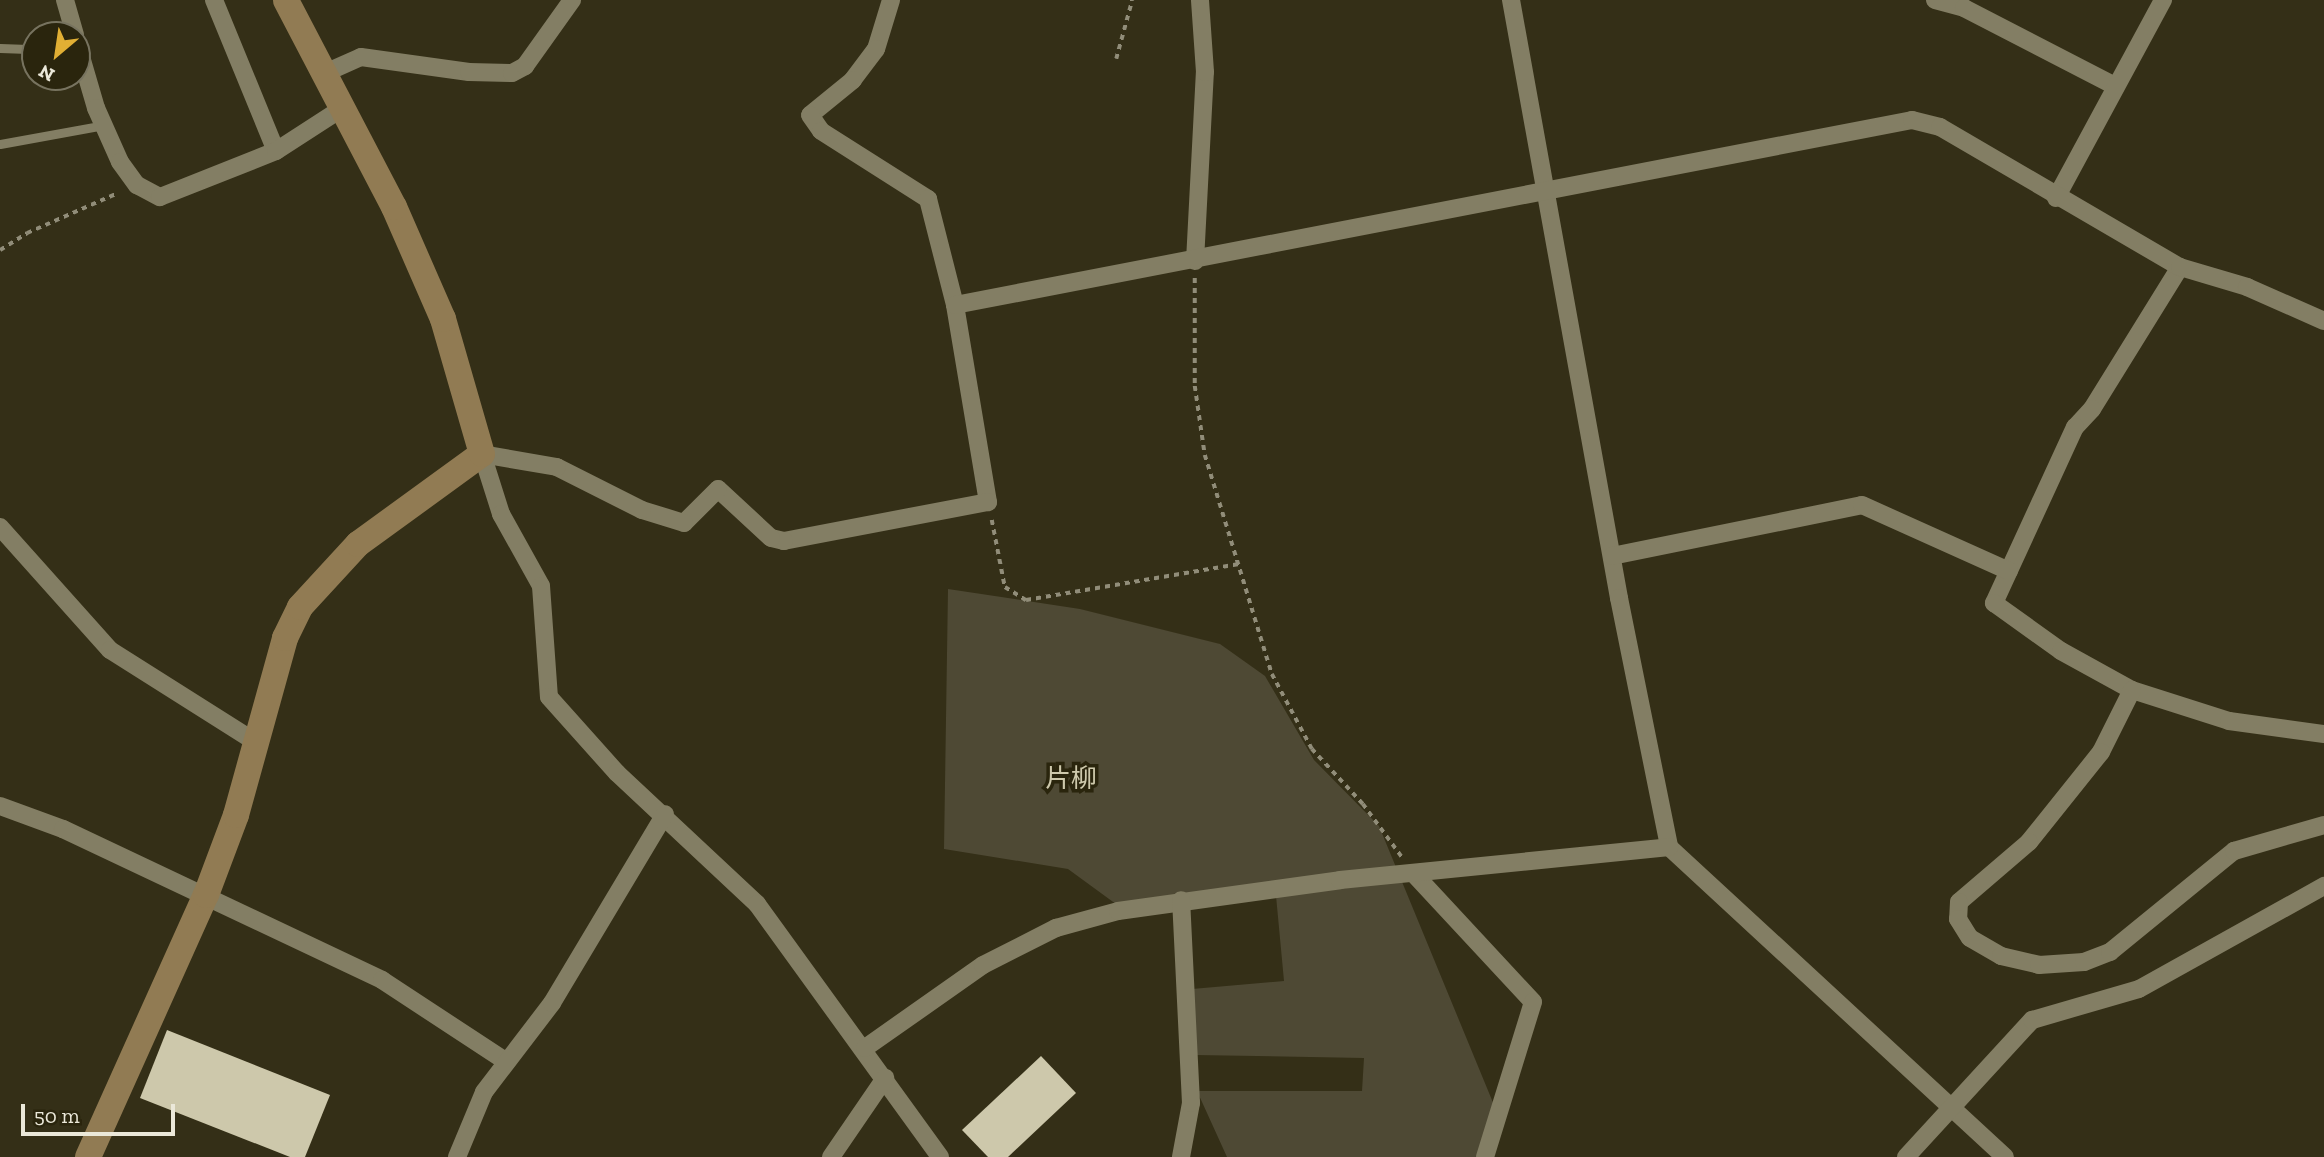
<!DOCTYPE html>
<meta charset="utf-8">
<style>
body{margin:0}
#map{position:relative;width:2324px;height:1157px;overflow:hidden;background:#342f17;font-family:"Zilla Slab","Noto Sans JP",serif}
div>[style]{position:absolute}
.green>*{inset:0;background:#4e4934}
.building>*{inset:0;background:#cdc8ab}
.path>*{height:3.5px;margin-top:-1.75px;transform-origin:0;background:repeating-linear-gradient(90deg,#918d79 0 5px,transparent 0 10px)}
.lane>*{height:9px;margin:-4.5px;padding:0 4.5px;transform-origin:4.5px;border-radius:4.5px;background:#837e64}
.street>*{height:18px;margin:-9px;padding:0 9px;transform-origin:9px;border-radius:9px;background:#837e64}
.secondary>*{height:26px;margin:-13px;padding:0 13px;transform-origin:13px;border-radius:13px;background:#917b53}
span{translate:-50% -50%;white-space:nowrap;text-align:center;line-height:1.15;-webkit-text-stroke:7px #2a250d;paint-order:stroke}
.quarter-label{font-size:26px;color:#cec9ac}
.north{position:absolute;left:21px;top:21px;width:70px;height:70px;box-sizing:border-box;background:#2a250d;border:2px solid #77735f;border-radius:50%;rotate:209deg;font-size:19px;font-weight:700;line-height:28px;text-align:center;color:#ebe8d9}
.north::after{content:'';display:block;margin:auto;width:24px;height:32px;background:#e1af34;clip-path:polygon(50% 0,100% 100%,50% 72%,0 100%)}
.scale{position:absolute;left:21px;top:1104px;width:154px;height:32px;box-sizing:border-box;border:4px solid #ebe8d9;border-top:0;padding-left:9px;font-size:21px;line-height:24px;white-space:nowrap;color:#ebe8d9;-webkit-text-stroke:5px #2a250d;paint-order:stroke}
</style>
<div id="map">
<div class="green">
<i style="clip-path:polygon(948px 589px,1080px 609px,1220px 644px,1265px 676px,1314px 760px,1379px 826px,1501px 1122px,1477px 1157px,1227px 1157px,1197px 1091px,1362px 1091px,1364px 1058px,1195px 1055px,1192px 989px,1284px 981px,1275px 885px,1120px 907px,1068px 869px,944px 849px)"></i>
</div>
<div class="building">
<i style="clip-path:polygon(167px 1030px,330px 1095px,305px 1157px,290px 1157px,140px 1098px)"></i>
<i style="clip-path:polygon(1041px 1056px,1076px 1093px,1008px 1157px,988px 1157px,962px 1130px)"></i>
</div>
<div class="path">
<i style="left:1116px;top:59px;width:61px;rotate:-74.8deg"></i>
<i style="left:0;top:250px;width:32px;rotate:-32deg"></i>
<i style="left:27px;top:233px;width:99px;rotate:-23.7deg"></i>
<i style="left:1195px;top:278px;width:108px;rotate:90deg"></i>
<i style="left:1195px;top:386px;width:70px;rotate:81.8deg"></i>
<i style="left:1205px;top:455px;width:229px;rotate:73deg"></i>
<i style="left:1272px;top:674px;width:85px;rotate:61.9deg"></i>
<i style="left:1312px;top:749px;width:75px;rotate:47.2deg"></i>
<i style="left:1363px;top:804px;width:66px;rotate:53.7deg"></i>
<i style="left:992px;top:520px;width:68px;rotate:79deg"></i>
<i style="left:1005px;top:587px;width:25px;rotate:32deg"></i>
<i style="left:1026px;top:600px;width:216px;rotate:-9.6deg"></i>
</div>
<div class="lane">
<i style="left:0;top:48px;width:35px;rotate:2deg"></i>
<i style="left:0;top:144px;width:107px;rotate:-10.3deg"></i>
</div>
<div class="street">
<i style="left:65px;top:0;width:36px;rotate:74deg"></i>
<i style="left:214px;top:0;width:163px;rotate:67.7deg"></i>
<i style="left:891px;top:0;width:51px;rotate:107deg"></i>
<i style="left:876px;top:49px;width:39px;rotate:127deg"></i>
<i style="left:853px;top:80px;width:55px;rotate:140.9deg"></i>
<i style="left:810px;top:115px;width:19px;rotate:55deg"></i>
<i style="left:821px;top:131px;width:127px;rotate:32.4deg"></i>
<i style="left:928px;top:199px;width:109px;rotate:75.7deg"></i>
<i style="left:955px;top:305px;width:200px;rotate:80.5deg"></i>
<i style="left:988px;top:502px;width:208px;rotate:169.2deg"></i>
<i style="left:784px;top:541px;width:13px;rotate:-167deg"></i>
<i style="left:771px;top:538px;width:72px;rotate:-137.2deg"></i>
<i style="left:718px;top:489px;width:48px;rotate:135deg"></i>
<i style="left:684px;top:523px;width:44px;rotate:-162.8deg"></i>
<i style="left:642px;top:510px;width:95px;rotate:-153.2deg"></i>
<i style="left:557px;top:467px;width:76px;rotate:-170.2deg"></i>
<i style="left:482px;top:454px;width:63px;rotate:72.4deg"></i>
<i style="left:501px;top:514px;width:82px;rotate:60.9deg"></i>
<i style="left:541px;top:586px;width:111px;rotate:85.9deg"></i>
<i style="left:549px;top:697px;width:102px;rotate:48.2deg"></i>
<i style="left:617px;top:773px;width:192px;rotate:43.1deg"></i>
<i style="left:757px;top:904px;width:312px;rotate:54.1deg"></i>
<i style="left:1511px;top:0;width:608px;rotate:79.76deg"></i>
<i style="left:1619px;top:598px;width:254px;rotate:78.6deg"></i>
<i style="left:1669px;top:847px;width:457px;rotate:42.7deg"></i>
<i style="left:1935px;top:0;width:30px;rotate:15deg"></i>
<i style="left:1964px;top:8px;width:170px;rotate:27.3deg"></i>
<i style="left:77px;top:43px;width:68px;rotate:73.7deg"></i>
<i style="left:96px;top:108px;width:59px;rotate:66deg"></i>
<i style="left:120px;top:162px;width:29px;rotate:54deg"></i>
<i style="left:137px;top:185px;width:26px;rotate:28deg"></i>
<i style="left:160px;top:197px;width:125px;rotate:-21.6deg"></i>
<i style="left:276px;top:151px;width:81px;rotate:-32.9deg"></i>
<i style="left:325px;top:73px;width:39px;rotate:-24deg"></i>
<i style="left:361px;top:57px;width:109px;rotate:7.9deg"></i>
<i style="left:469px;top:72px;width:43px;rotate:1.3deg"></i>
<i style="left:512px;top:73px;width:15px;rotate:-28deg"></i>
<i style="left:525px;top:66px;width:81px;rotate:-54.5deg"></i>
<i style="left:2056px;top:198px;width:225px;rotate:-61.6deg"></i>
<i style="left:1195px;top:261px;width:189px;rotate:-87deg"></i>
<i style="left:1205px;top:72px;width:72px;rotate:-94deg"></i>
<i style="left:2180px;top:267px;width:167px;rotate:121.8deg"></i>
<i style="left:2092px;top:409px;width:25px;rotate:133deg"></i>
<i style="left:2075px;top:427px;width:194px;rotate:114.7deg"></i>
<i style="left:1994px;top:603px;width:82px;rotate:35.6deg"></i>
<i style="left:2061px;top:651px;width:81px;rotate:28.8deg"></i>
<i style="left:2132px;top:690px;width:102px;rotate:17.7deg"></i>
<i style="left:2229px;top:721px;width:96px;rotate:7.8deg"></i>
<i style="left:955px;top:305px;width:975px;rotate:-10.94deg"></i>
<i style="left:1912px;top:120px;width:29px;rotate:14deg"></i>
<i style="left:1940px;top:127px;width:278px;rotate:30.3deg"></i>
<i style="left:2180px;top:267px;width:70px;rotate:16.6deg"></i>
<i style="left:2247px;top:287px;width:84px;rotate:23.8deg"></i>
<i style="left:0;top:527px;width:165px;rotate:48.2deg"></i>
<i style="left:110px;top:650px;width:174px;rotate:32.3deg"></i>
<i style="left:1612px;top:556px;width:255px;rotate:-11.5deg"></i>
<i style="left:1862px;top:505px;width:161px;rotate:24.2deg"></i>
<i style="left:2132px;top:690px;width:69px;rotate:116.6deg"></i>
<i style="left:2101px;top:752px;width:115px;rotate:128.7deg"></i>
<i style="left:2029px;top:842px;width:92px;rotate:139.4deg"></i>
<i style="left:1959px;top:902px;width:17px;rotate:93deg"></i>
<i style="left:1958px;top:919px;width:22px;rotate:58deg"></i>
<i style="left:1970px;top:938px;width:36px;rotate:30deg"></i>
<i style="left:2001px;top:956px;width:39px;rotate:13deg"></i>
<i style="left:2039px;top:965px;width:45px;rotate:-3.8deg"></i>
<i style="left:2084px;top:962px;width:28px;rotate:-21deg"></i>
<i style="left:2110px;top:952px;width:160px;rotate:-39.2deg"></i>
<i style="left:2234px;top:851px;width:94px;rotate:-16.1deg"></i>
<i style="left:0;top:806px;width:67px;rotate:20.1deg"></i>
<i style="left:63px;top:829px;width:353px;rotate:25.3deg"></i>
<i style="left:382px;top:980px;width:149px;rotate:33.3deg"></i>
<i style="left:1415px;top:875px;width:173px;rotate:47.1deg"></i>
<i style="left:1533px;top:1002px;width:162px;rotate:107.2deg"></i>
<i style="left:865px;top:1048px;width:144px;rotate:-35.1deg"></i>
<i style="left:983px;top:965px;width:82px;rotate:-26.9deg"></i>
<i style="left:1056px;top:928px;width:64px;rotate:-15.3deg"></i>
<i style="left:1118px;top:911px;width:224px;rotate:-7.9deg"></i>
<i style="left:1340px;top:880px;width:331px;rotate:-5.7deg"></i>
<i style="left:457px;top:1157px;width:70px;rotate:-67.4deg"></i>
<i style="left:484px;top:1092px;width:112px;rotate:-52.6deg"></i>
<i style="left:552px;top:1003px;width:220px;rotate:-59.1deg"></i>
<i style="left:831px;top:1157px;width:96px;rotate:-55.6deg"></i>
<i style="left:1181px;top:1157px;width:55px;rotate:-79.5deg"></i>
<i style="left:1191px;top:1103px;width:203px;rotate:-92.8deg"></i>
<i style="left:1906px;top:1157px;width:186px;rotate:-47.4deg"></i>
<i style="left:2032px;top:1020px;width:111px;rotate:-16.2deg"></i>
<i style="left:2139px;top:989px;width:212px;rotate:-29.1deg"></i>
</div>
<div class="secondary">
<i style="left:88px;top:1157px;width:287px;rotate:-65.8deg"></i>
<i style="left:206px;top:895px;width:85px;rotate:-69.4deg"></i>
<i style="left:236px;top:815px;width:184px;rotate:-74.5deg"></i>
<i style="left:285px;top:638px;width:34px;rotate:-64deg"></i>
<i style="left:300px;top:607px;width:86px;rotate:-47.4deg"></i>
<i style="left:358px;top:544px;width:153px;rotate:-36deg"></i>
<i style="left:482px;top:454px;width:141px;rotate:-106.1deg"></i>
<i style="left:443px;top:319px;width:122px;rotate:-113.6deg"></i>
<i style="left:394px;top:207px;width:233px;rotate:-117.6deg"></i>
</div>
<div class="quarter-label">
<span style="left:1071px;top:779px">片柳</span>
</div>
<div class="north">N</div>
<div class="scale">50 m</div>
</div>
